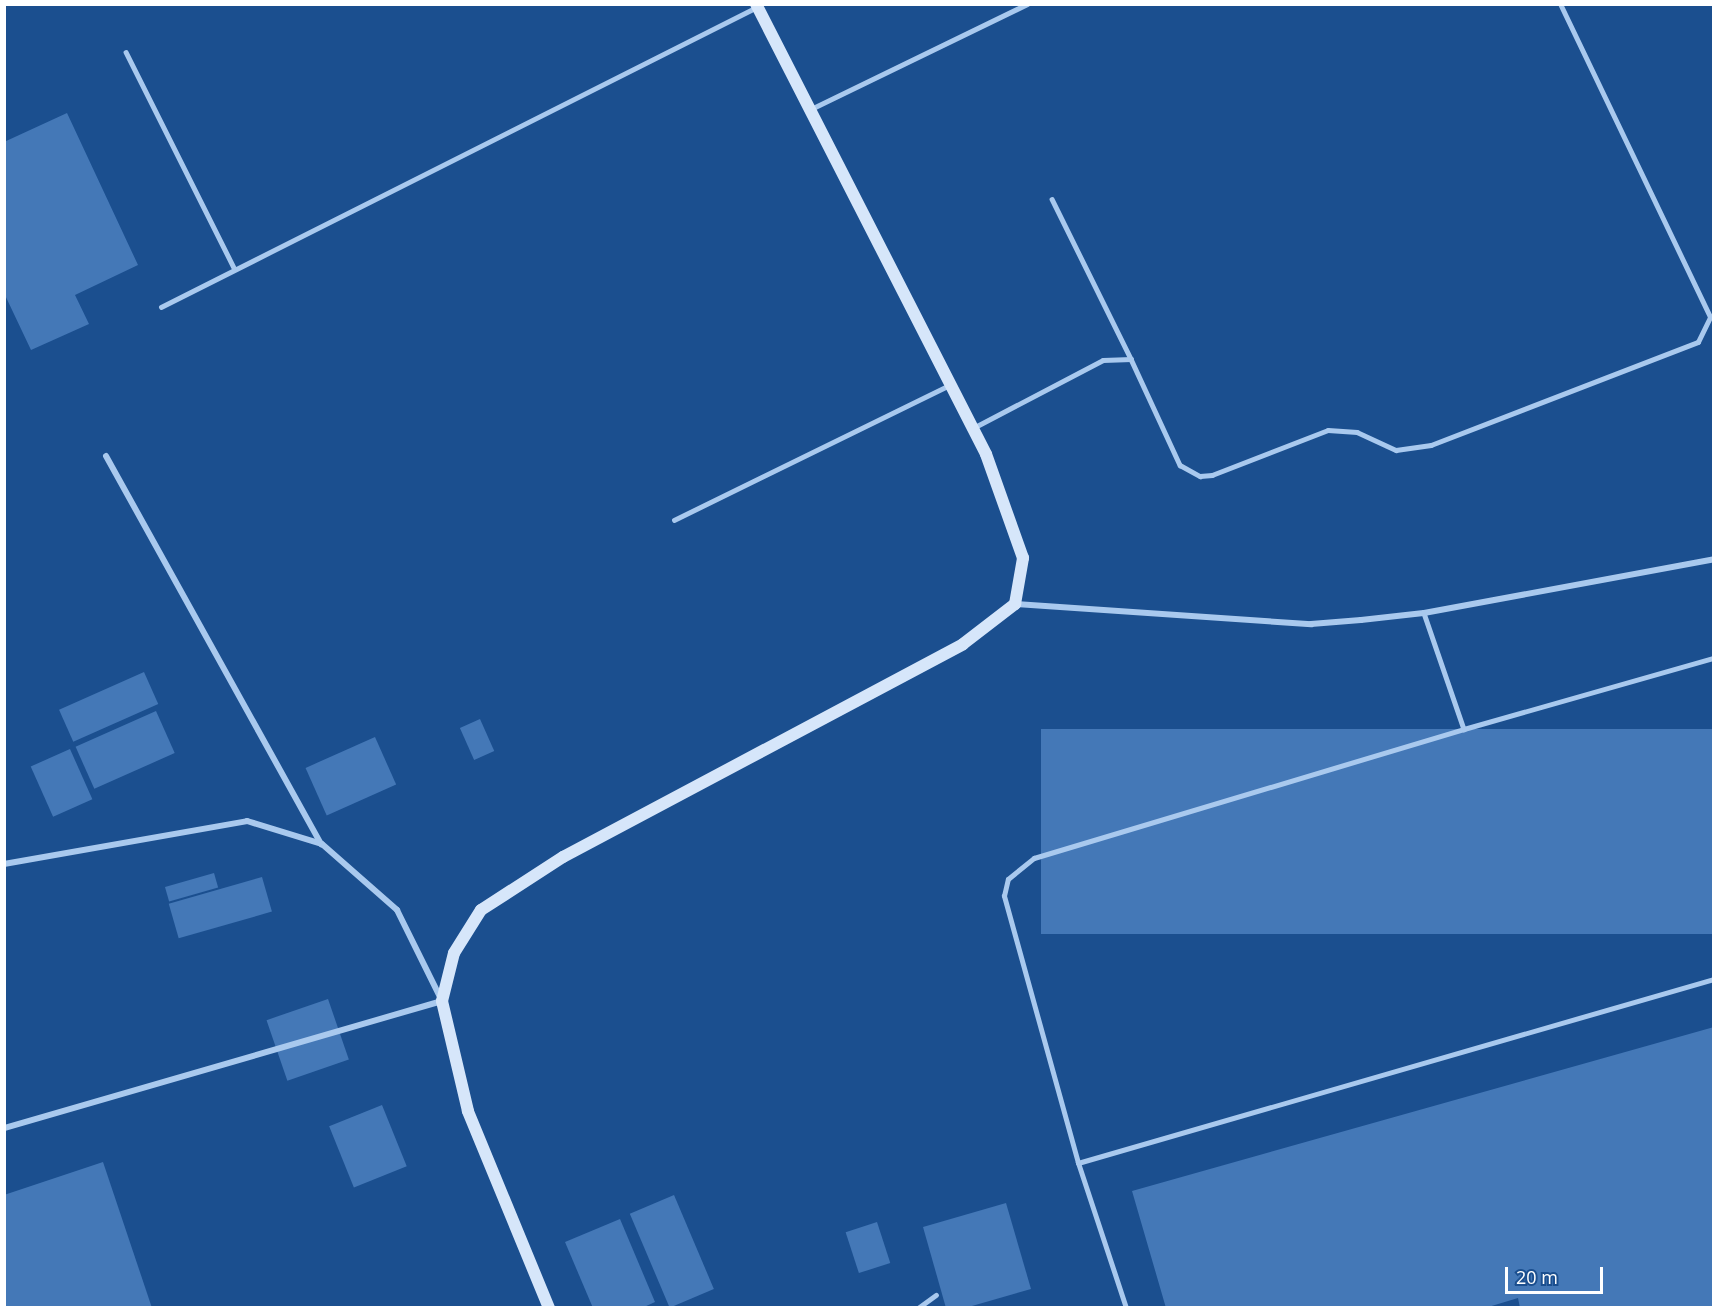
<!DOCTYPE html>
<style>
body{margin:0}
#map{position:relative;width:1718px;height:1312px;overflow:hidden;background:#1b4f8f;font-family:"Open Sans",sans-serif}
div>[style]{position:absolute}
.building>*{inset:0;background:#4478b7;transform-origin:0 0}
.lane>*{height:4.5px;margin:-2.25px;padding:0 2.25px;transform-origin:2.25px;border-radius:2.25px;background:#a9c9ee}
.street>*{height:6px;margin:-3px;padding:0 3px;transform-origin:3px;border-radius:3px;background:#a9c9ee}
.secondary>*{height:12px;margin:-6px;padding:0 6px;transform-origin:6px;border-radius:6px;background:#d6e6fa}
span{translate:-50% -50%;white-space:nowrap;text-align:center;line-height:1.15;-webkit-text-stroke:4.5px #1b4f8f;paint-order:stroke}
.frame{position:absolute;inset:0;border:6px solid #fff;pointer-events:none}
.scale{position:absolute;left:1505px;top:1267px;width:98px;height:27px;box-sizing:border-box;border:3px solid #fff;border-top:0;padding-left:8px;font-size:18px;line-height:21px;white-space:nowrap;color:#fff;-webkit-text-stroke:4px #1b4f8f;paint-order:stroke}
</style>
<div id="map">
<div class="building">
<i style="clip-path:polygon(67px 113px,138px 265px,75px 295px,89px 324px,31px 350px,4px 293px,4px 142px)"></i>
<i style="left:144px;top:672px;width:35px;height:93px;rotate:66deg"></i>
<i style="left:156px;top:711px;width:46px;height:88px;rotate:66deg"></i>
<i style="left:480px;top:719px;width:35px;height:22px;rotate:66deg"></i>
<i style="left:1714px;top:729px;width:205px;height:673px;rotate:90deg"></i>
<i style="left:375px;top:737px;width:52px;height:76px;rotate:66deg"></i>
<i style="left:70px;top:749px;width:55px;height:43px;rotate:66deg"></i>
<i style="left:214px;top:873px;width:15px;height:51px;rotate:74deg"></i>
<i style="left:262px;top:877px;width:36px;height:97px;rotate:74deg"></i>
<i style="left:328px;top:999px;width:64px;height:65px;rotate:71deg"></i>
<i style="clip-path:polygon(1714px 1027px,1714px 1308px,1520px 1308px,1518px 1298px,1485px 1308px,1166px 1308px,1132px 1191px)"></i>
<i style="left:382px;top:1105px;width:66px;height:57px;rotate:68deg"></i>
<i style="clip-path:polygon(103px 1162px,152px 1308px,4px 1308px,4px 1195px)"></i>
<i style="left:674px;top:1195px;width:102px;height:48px;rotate:67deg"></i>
<i style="clip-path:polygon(1006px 1203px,1031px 1289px,965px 1308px,946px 1308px,923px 1227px)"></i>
<i style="clip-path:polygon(620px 1219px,655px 1302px,642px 1308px,593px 1308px,565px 1242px)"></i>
<i style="left:877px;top:1222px;width:43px;height:33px;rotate:72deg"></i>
</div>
<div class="lane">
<i style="left:126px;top:52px;width:241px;rotate:63.4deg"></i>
<i style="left:811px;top:109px;width:240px;rotate:-25.9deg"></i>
<i style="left:1052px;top:199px;width:178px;rotate:63.7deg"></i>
<i style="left:161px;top:307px;width:665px;rotate:-26.72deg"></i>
<i style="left:975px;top:427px;width:144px;rotate:-27.6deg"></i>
<i style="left:1103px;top:360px;width:28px;rotate:-2deg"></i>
<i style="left:1131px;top:359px;width:117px;rotate:65.2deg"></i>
<i style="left:1180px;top:465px;width:23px;rotate:29deg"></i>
<i style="left:1200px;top:476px;width:12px;rotate:-5deg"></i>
<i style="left:1212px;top:475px;width:124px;rotate:-21.2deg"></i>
<i style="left:1328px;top:430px;width:29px;rotate:4deg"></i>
<i style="left:1357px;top:432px;width:43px;rotate:24.8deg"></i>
<i style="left:1396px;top:450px;width:35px;rotate:-8deg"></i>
<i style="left:1431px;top:445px;width:286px;rotate:-21.1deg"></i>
<i style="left:1698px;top:342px;width:28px;rotate:-64deg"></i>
<i style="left:1710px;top:317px;width:347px;rotate:-115.6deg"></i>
<i style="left:674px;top:520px;width:307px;rotate:-26.1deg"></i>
<i style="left:1424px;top:613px;width:123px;rotate:71deg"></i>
<i style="left:1464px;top:729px;width:260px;rotate:-15.9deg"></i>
<i style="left:1078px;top:1163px;width:662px;rotate:-16.14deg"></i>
<i style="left:918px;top:1308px;width:22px;rotate:-36deg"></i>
<i style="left:1126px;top:1308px;width:153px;rotate:-108.3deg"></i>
<i style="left:1078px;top:1163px;width:277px;rotate:-105.5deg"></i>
<i style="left:1004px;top:896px;width:17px;rotate:-77deg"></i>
<i style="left:1008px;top:879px;width:33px;rotate:-39deg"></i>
<i style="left:1034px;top:858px;width:449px;rotate:-16.7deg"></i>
</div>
<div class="street">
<i style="left:106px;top:456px;width:444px;rotate:61deg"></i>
<i style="left:1015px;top:604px;width:297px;rotate:3.9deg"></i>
<i style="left:1311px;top:624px;width:50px;rotate:-4.6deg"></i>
<i style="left:1361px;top:620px;width:63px;rotate:-6.3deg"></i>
<i style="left:1424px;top:613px;width:295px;rotate:-10.5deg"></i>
<i style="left:4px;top:864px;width:247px;rotate:-10deg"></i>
<i style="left:247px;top:821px;width:78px;rotate:17deg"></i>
<i style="left:322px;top:844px;width:100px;rotate:41.3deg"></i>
<i style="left:397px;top:910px;width:102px;rotate:63.7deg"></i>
<i style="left:442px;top:1001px;width:456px;rotate:163.8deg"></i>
</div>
<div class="secondary">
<i style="left:549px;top:1308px;width:213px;rotate:-112.4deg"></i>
<i style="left:468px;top:1111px;width:113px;rotate:-103.3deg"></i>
<i style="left:442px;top:1001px;width:49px;rotate:-76deg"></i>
<i style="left:454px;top:953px;width:51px;rotate:-57.9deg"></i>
<i style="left:481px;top:910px;width:98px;rotate:-32.9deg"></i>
<i style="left:563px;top:857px;width:453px;rotate:-28deg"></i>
<i style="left:963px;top:644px;width:66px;rotate:-37.6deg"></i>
<i style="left:1015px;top:604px;width:47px;rotate:-80.1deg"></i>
<i style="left:1023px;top:558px;width:110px;rotate:-109.6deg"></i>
<i style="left:986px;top:454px;width:505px;rotate:-117.07deg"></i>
</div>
<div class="frame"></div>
<div class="scale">20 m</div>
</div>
